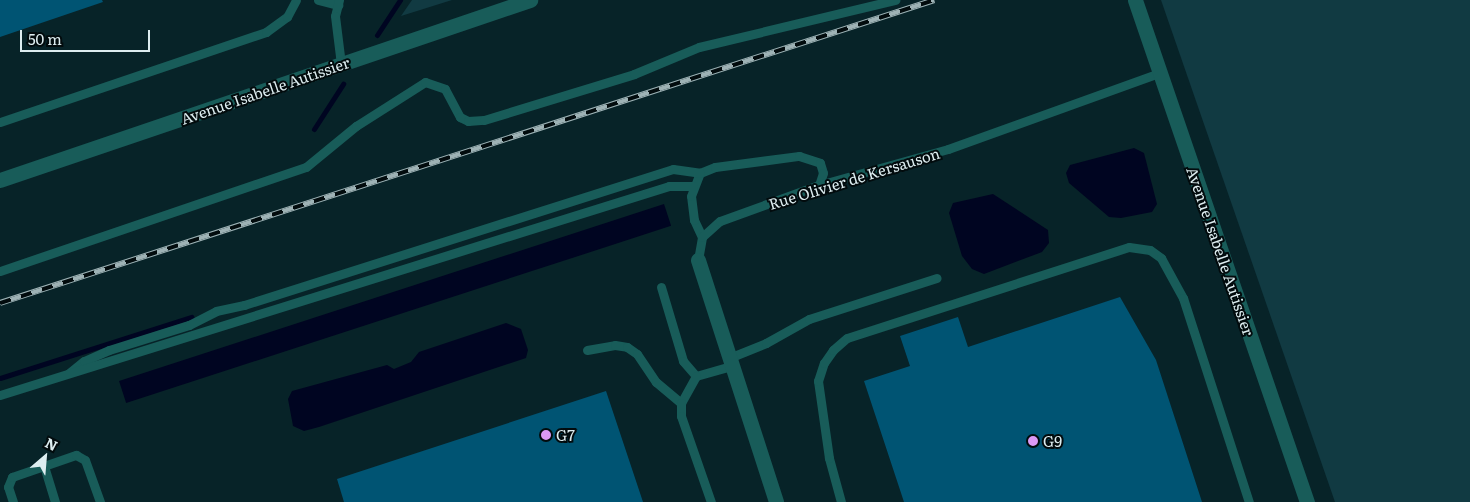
<!DOCTYPE html>
<style>
body{margin:0}
#map{position:relative;width:1470px;height:502px;overflow:hidden;background:#072328;font-family:Literata,serif}
div>[style]{position:absolute}
.green>*{inset:0;background:#113a42}
.water>*{inset:0;background:#000521;transform-origin:0 0}
.stream>*{height:5px;margin:-2.5px;padding:0 2.5px;transform-origin:2.5px;border-radius:2.5px;background:#000521}
.building>*{inset:0;background:#005473}
.service>*{height:9px;margin:-4.5px;padding:0 4.5px;transform-origin:4.5px;border-radius:4.5px;background:#185c59}
.minor>*{height:15px;margin:-7.5px;padding:0 7.5px;transform-origin:7.5px;border-radius:7.5px;background:#185c59}
.rail>*{height:5.5px;margin-top:-2.75px;transform-origin:0;background:repeating-linear-gradient(90deg,#020b0d 0 11px,#9eb2b5 0 22px);box-sizing:border-box;border-block:1px solid #9eb2b5}
.dots>*{width:14px;height:14px;translate:-50% -50%;box-sizing:border-box;border:2px solid #020b0d;border-radius:50%}
span{translate:-50% -50%;white-space:nowrap;text-align:center;line-height:1.15;-webkit-text-stroke:4px #020b0d;paint-order:stroke}
.street-label{font-size:15px;color:#ddedf0}
.poi-label{font-size:15px;color:#ddedf0}
.left{translate:0 -50%;text-align:left}
.north{position:absolute;left:20px;top:432px;width:50px;height:50px;-webkit-text-stroke:4px #020b0d;paint-order:stroke;rotate:27deg;font-size:14px;font-weight:700;line-height:20px;text-align:center;color:#ddedf0}
.north::after{content:'';display:block;margin:auto;width:18px;height:22px;background:#ddedf0;clip-path:polygon(50% 0,100% 100%,50% 72%,0 100%)}
.scale{position:absolute;left:20px;top:30px;width:130px;height:22px;box-sizing:border-box;border:2px solid #ddedf0;border-top:0;padding-left:6px;font-size:15px;line-height:18px;white-space:nowrap;color:#ddedf0;-webkit-text-stroke:4px #020b0d;paint-order:stroke}
</style>
<div id="map">
<div class="green">
<i style="clip-path:polygon(412px 0,452px 0,401px 16px)"></i>
<i style="clip-path:polygon(1161px 0,1470px 0,1470px 502px,1335px 502px)"></i>
</div>
<div class="water">
<i style="clip-path:polygon(1134px 148px,1144px 153px,1157px 204px,1152px 212px,1121px 218px,1109px 217px,1069px 183px,1066px 173px,1070px 165px)"></i>
<i style="clip-path:polygon(993px 194px,1048px 230px,1049px 243px,1042px 252px,984px 274px,972px 269px,962px 256px,949px 213px,953px 203px)"></i>
<i style="left:664px;top:204px;width:23px;height:573px;rotate:72deg"></i>
<i style="clip-path:polygon(506px 323px,521px 329px,528px 350px,526px 358px,319px 427px,304px 431px,293px 426px,288px 399px,292px 391px,387px 365px,394px 369px,411px 362px,419px 352px)"></i>
</div>
<div class="stream">
<i style="left:377px;top:35px;width:42px;rotate:-56.7deg"></i>
<i style="left:314px;top:129px;width:54px;rotate:-57.2deg"></i>
<i style="left:0;top:378px;width:201px;rotate:-17.7deg"></i>
</div>
<div class="building">
<i style="clip-path:polygon(0 0,102px 0,103px 2px,0 37px)"></i>
<i style="clip-path:polygon(1120px 297px,1156px 360px,1202px 502px,904px 502px,864px 381px,910px 366px,900px 336px,958px 317px,968px 347px)"></i>
<i style="clip-path:polygon(606px 391px,643px 502px,344px 502px,337px 479px)"></i>
</div>
<div class="service">
<i style="left:318px;top:0;width:21px;rotate:14deg"></i>
<i style="left:339px;top:0;width:16px;rotate:104deg"></i>
<i style="left:335px;top:16px;width:48px;rotate:82.9deg"></i>
<i style="left:0;top:122px;width:281px;rotate:-18.7deg"></i>
<i style="left:266px;top:32px;width:26px;rotate:-36deg"></i>
<i style="left:287px;top:17px;width:19px;rotate:-62deg"></i>
<i style="left:702px;top:237px;width:19px;rotate:-115deg"></i>
<i style="left:694px;top:220px;width:24px;rotate:-97deg"></i>
<i style="left:691px;top:196px;width:25px;rotate:-69deg"></i>
<i style="left:700px;top:173px;width:16px;rotate:-22deg"></i>
<i style="left:715px;top:167px;width:85px;rotate:-7.5deg"></i>
<i style="left:799px;top:156px;width:22px;rotate:18deg"></i>
<i style="left:820px;top:163px;width:10px;rotate:73deg"></i>
<i style="left:823px;top:173px;width:13px;rotate:108deg"></i>
<i style="left:698px;top:260px;width:23px;rotate:-80deg"></i>
<i style="left:702px;top:237px;width:24px;rotate:-42deg"></i>
<i style="left:720px;top:221px;width:105px;rotate:-20deg"></i>
<i style="left:819px;top:185px;width:134px;rotate:-15.6deg"></i>
<i style="left:948px;top:149px;width:224px;rotate:-19.8deg"></i>
<i style="left:0;top:271px;width:323px;rotate:-18.8deg"></i>
<i style="left:306px;top:167px;width:65px;rotate:-39.4deg"></i>
<i style="left:356px;top:126px;width:82px;rotate:-32.5deg"></i>
<i style="left:425px;top:82px;width:21px;rotate:19deg"></i>
<i style="left:445px;top:89px;width:32px;rotate:62deg"></i>
<i style="left:460px;top:117px;width:9px;rotate:27deg"></i>
<i style="left:468px;top:121px;width:16px;rotate:-4deg"></i>
<i style="left:484px;top:120px;width:157px;rotate:-17deg"></i>
<i style="left:634px;top:74px;width:70px;rotate:-22.6deg"></i>
<i style="left:699px;top:47px;width:202px;rotate:-13.5deg"></i>
<i style="left:661px;top:287px;width:77px;rotate:73.4deg"></i>
<i style="left:683px;top:361px;width:20px;rotate:49deg"></i>
<i style="left:696px;top:376px;width:37px;rotate:-16deg"></i>
<i style="left:587px;top:350px;width:28px;rotate:-10deg"></i>
<i style="left:615px;top:345px;width:12px;rotate:9deg"></i>
<i style="left:627px;top:347px;width:12px;rotate:35deg"></i>
<i style="left:637px;top:354px;width:34px;rotate:56deg"></i>
<i style="left:656px;top:382px;width:33px;rotate:40deg"></i>
<i style="left:729px;top:358px;width:40px;rotate:-22deg"></i>
<i style="left:766px;top:343px;width:49px;rotate:-29.2deg"></i>
<i style="left:809px;top:319px;width:134px;rotate:-17.8deg"></i>
<i style="left:69px;top:373px;width:19px;rotate:-39deg"></i>
<i style="left:84px;top:361px;width:27px;rotate:-24deg"></i>
<i style="left:109px;top:350px;width:84px;rotate:-17.4deg"></i>
<i style="left:189px;top:325px;width:30px;rotate:-27deg"></i>
<i style="left:216px;top:311px;width:29px;rotate:-12deg"></i>
<i style="left:244px;top:305px;width:450px;rotate:-17.6deg"></i>
<i style="left:673px;top:169px;width:27px;rotate:8deg"></i>
<i style="left:696px;top:376px;width:31px;rotate:119deg"></i>
<i style="left:681px;top:403px;width:13px;rotate:90deg"></i>
<i style="left:681px;top:416px;width:91px;rotate:70.8deg"></i>
<i style="left:0;top:395px;width:701px;rotate:-17.35deg"></i>
<i style="left:669px;top:186px;width:24px"></i>
<i style="left:44px;top:466px;width:38px;rotate:73deg"></i>
<i style="left:13px;top:502px;width:16px;rotate:-108deg"></i>
<i style="left:8px;top:487px;width:11px;rotate:-68deg"></i>
<i style="left:12px;top:477px;width:68px;rotate:-19deg"></i>
<i style="left:76px;top:455px;width:10px;rotate:29deg"></i>
<i style="left:85px;top:460px;width:45px;rotate:70.3deg"></i>
<i style="left:841px;top:502px;width:46px;rotate:-105.3deg"></i>
<i style="left:829px;top:458px;width:78px;rotate:-98.1deg"></i>
<i style="left:818px;top:381px;width:19px;rotate:-72deg"></i>
<i style="left:824px;top:363px;width:16px;rotate:-55deg"></i>
<i style="left:833px;top:350px;width:18px;rotate:-41deg"></i>
<i style="left:847px;top:338px;width:296px;rotate:-17.9deg"></i>
<i style="left:1129px;top:247px;width:21px;rotate:8deg"></i>
<i style="left:1150px;top:250px;width:14px;rotate:36deg"></i>
<i style="left:1161px;top:258px;width:46px;rotate:61.2deg"></i>
<i style="left:1183px;top:298px;width:214px;rotate:72.1deg"></i>
</div>
<div class="minor">
<i style="left:1135px;top:0;width:531px;rotate:71.09deg"></i>
<i style="left:0;top:180px;width:560px;rotate:-18.76deg"></i>
<i style="left:698px;top:260px;width:254px;rotate:72.1deg"></i>
</div>
<div class="rail">
<i style="left:0;top:303px;width:982px;rotate:-17.97deg"></i>
</div>
<div class="dots">
<i style="left:546px;top:435px;background:#db99f5"></i>
<i style="left:1033px;top:441px;background:#db99f5"></i>
</div>
<div class="street-label">
<span style="left:265px;top:90px;rotate:-19deg">Avenue Isabelle Autissier</span>
<span style="left:854px;top:178px;rotate:-17deg">Rue Olivier de Kersauson</span>
<span style="left:1221px;top:251px;rotate:71deg">Avenue Isabelle Autissier</span>
</div>
<div class="poi-label">
<span class="left" style="left:556px;top:435px">G7</span>
<span class="left" style="left:1043px;top:441px">G9</span>
</div>
<div class="north">N</div>
<div class="scale">50 m</div>
</div>
